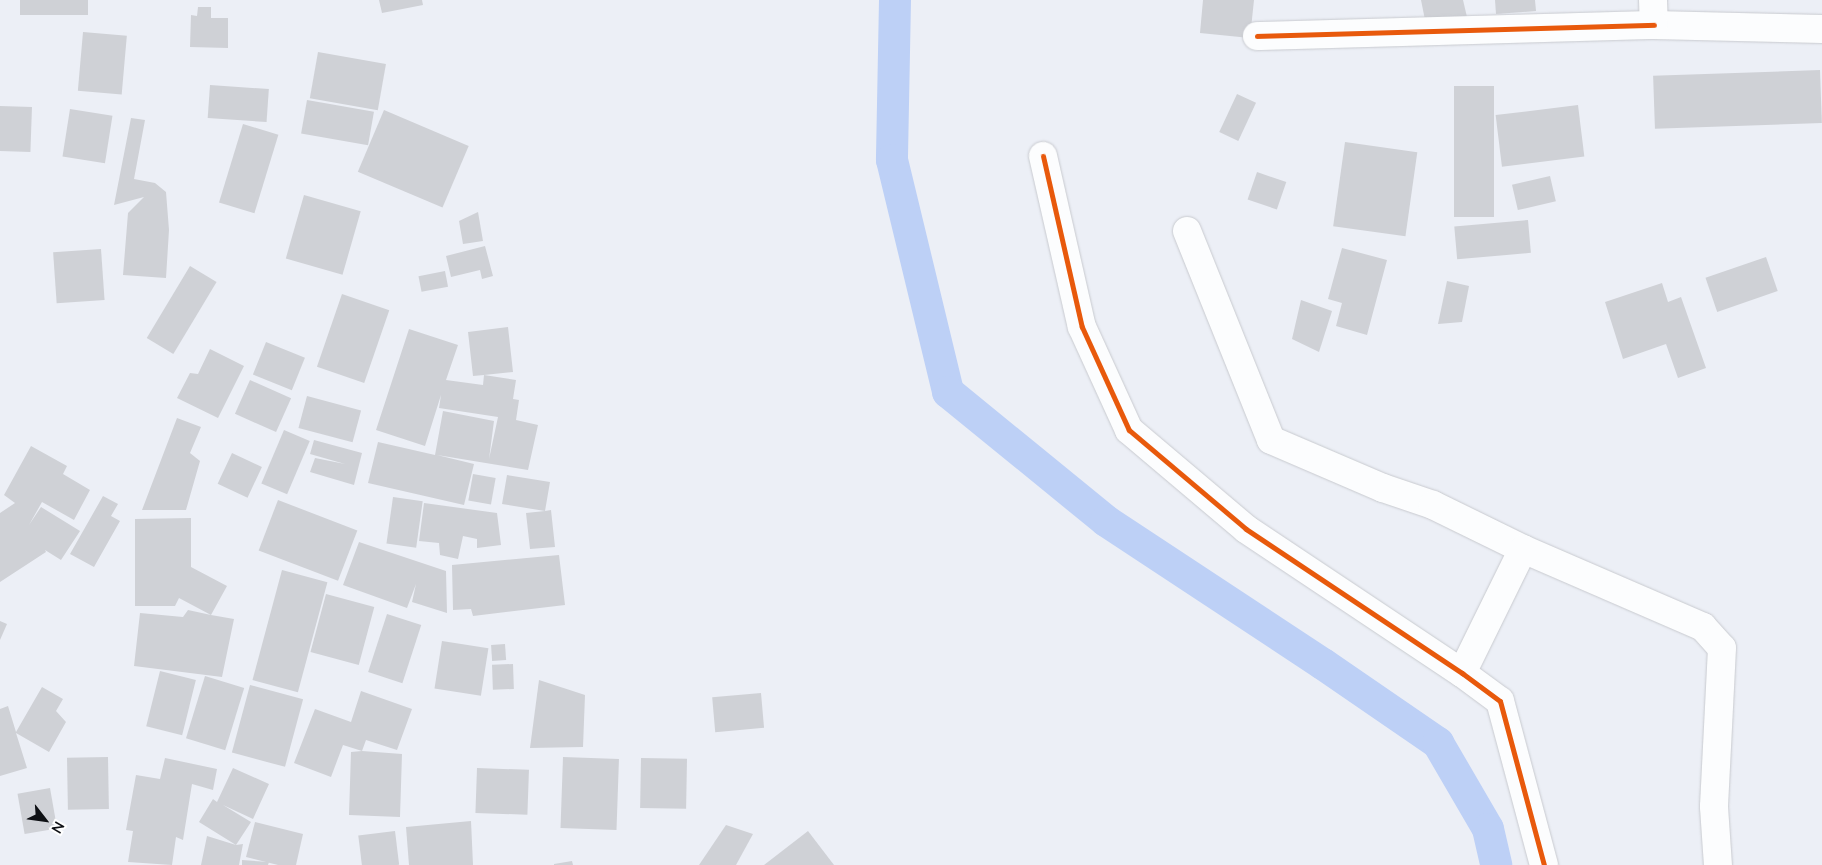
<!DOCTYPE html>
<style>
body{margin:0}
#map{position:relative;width:1822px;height:865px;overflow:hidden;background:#eceff6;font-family:Lato,sans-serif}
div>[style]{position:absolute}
.canal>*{height:32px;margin:-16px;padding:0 16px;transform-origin:16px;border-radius:16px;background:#bdd0f6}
.building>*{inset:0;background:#cfd1d6;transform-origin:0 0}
.roads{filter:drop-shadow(0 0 1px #c8cacf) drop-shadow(0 0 1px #c8cacf)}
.minor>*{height:28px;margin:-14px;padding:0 14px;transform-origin:14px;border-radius:14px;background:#fcfdfe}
.cycleway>*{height:5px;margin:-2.5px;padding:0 2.5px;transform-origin:2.5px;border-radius:2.5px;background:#e8590c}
span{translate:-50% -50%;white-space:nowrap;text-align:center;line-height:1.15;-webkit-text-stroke:5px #fff;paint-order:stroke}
.north{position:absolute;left:20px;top:795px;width:50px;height:50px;-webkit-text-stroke:4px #fff;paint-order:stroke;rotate:120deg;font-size:14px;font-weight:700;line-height:20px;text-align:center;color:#0e1014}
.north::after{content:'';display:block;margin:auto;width:18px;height:22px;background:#0e1014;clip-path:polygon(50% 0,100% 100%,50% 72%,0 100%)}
</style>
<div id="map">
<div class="canal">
<i style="left:895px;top:0;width:160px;rotate:91.1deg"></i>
<i style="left:892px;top:160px;width:239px;rotate:76.4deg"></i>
<i style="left:948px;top:392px;width:204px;rotate:39.2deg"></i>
<i style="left:1106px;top:521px;width:260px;rotate:33.4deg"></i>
<i style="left:1323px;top:664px;width:140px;rotate:34.5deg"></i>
<i style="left:1438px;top:743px;width:99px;rotate:59.8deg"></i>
<i style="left:1488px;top:829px;width:37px;rotate:77deg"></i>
</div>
<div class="building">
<i style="left:20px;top:0;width:68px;height:15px"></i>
<i style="clip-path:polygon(379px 0,422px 0,423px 5px,382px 13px)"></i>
<i style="clip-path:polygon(1203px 0,1254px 0,1250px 38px,1200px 33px)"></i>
<i style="clip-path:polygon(1421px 0,1463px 0,1467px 17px,1426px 25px)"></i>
<i style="clip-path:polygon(1495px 0,1535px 0,1536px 11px,1496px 14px)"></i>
<i style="clip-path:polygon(198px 7px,211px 7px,211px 18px,228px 18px,228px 48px,190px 47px,191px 15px,197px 16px)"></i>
<i style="left:83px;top:32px;width:44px;height:59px;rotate:5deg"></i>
<i style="left:318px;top:52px;width:69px;height:47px;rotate:10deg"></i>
<i style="left:1820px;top:70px;width:53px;height:167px;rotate:88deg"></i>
<i style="left:210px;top:85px;width:59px;height:33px;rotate:4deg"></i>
<i style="left:1454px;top:86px;width:40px;height:131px"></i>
<i style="left:1237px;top:94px;width:21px;height:42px;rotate:25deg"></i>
<i style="left:307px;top:100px;width:68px;height:34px;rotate:10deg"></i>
<i style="left:1578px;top:105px;width:52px;height:83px;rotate:83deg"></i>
<i style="left:0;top:106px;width:32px;height:45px;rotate:2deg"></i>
<i style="left:70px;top:109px;width:43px;height:48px;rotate:9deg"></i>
<i style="left:384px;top:110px;width:92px;height:67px;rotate:23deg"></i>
<i style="clip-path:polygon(131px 118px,145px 120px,134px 179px,155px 183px,166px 192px,169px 230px,166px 278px,123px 275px,128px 213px,144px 197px,114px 205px)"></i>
<i style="left:243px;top:124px;width:37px;height:82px;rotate:17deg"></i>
<i style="left:1345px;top:142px;width:73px;height:85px;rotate:8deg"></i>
<i style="left:1257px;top:172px;width:31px;height:29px;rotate:19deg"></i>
<i style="left:1550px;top:176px;width:26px;height:39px;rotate:77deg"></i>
<i style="left:304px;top:195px;width:59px;height:66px;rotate:16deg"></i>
<i style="clip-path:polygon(478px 212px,483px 241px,463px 244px,459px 221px)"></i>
<i style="left:1528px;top:220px;width:33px;height:74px;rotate:85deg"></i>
<i style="clip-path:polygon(485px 246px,493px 276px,482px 279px,480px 270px,451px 277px,446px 256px)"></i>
<i style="clip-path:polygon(1342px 248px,1387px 260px,1367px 335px,1336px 326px,1342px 303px,1328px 299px)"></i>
<i style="left:101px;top:249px;width:51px;height:48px;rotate:86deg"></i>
<i style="left:1766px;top:257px;width:36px;height:64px;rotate:71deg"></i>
<i style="left:190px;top:266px;width:31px;height:84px;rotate:31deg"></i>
<i style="left:445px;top:271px;width:16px;height:27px;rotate:79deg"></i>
<i style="clip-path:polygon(1447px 281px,1469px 286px,1462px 322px,1438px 324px)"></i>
<i style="clip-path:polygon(1662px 283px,1668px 302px,1681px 297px,1706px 368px,1678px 378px,1666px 344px,1623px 359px,1605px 302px)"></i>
<i style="left:342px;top:294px;width:50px;height:77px;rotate:19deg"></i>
<i style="clip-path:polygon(1301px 300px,1332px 311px,1319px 352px,1292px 339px)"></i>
<i style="clip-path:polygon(508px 327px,513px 372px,484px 375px,516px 380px,513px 399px,519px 400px,516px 420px,538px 425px,528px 470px,437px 455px,474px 464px,464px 505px,368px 483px,378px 442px,435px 455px,443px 411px,494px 421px,489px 459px,498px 417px,439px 408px,441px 395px,425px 446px,376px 430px,409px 329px,458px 345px,446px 380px,483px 385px,484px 375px,473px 376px,468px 332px)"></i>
<i style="left:266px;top:342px;width:42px;height:35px;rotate:22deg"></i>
<i style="clip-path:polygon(210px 349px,244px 366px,218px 418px,177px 398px,190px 373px,198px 374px)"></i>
<i style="left:250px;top:380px;width:45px;height:37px;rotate:24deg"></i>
<i style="left:307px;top:396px;width:56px;height:33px;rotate:15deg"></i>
<i style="clip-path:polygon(177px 418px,201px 427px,190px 453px,200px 461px,186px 510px,142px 510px)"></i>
<i style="left:284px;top:430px;width:28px;height:58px;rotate:23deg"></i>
<i style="clip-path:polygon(314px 440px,362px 453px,354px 485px,310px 472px,315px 458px,345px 464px,310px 454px)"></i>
<i style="clip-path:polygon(31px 446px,67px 466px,63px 474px,90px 490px,74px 520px,42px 502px,29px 525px,41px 507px,80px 531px,61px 560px,45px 550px,46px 552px,0 582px,0 513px,15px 503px,4px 495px)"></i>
<i style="left:232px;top:453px;width:33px;height:34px;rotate:25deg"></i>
<i style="left:473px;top:474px;width:23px;height:27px;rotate:10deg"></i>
<i style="clip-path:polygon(507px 475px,550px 482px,545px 511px,551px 510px,555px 547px,530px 549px,526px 513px,545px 511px,502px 504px)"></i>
<i style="clip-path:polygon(103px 496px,118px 504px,111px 516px,120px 521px,94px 567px,70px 554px)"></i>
<i style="left:393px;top:497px;width:30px;height:47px;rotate:8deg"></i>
<i style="left:278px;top:500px;width:85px;height:54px;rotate:21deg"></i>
<i style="clip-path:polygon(424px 503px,497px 513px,501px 545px,477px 548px,477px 539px,463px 536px,458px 559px,440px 555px,439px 543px,419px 541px)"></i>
<i style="clip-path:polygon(191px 518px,191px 567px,227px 586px,211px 615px,234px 619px,222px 677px,134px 666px,140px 613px,183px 617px,188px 610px,211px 615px,179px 598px,175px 606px,135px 606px,135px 519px)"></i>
<i style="clip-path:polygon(359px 542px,446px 571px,447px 613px,412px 602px,416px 584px,407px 608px,343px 585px)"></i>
<i style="clip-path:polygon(559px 555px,565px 605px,473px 616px,471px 609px,453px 610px,452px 565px)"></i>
<i style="left:282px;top:570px;width:47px;height:114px;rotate:15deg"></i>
<i style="left:326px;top:594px;width:50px;height:60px;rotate:15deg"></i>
<i style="left:387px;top:614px;width:36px;height:61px;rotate:18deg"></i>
<i style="clip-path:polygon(0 621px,7px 624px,0 640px)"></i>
<i style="left:442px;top:641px;width:47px;height:48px;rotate:9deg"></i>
<i style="left:505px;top:644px;width:16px;height:14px;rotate:86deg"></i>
<i style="left:513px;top:664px;width:25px;height:21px;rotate:88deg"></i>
<i style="left:160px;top:671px;width:37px;height:57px;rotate:14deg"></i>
<i style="left:205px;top:676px;width:41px;height:65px;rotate:17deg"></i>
<i style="clip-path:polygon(539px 680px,585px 695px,583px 747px,530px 748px)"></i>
<i style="left:250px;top:685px;width:55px;height:70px;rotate:15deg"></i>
<i style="clip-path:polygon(42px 687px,63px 699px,56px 711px,66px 722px,49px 752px,16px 733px,27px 768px,0 776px,0 709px,8px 706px,16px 732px)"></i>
<i style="clip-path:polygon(361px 691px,412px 709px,397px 750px,366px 740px,362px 751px,343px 745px,331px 777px,294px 763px,315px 709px,351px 722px)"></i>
<i style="left:761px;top:693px;width:35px;height:49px;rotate:85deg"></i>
<i style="clip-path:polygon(362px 751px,402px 754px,400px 817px,349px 815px,351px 752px)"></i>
<i style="left:108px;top:757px;width:52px;height:41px;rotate:89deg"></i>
<i style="left:563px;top:757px;width:56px;height:71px;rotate:2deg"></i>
<i style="clip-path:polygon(165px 758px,217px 769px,213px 790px,192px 784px,183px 840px,176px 837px,172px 865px,128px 862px,133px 831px,126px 830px,136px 775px,160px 779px)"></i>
<i style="left:641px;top:758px;width:46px;height:50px;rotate:1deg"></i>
<i style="clip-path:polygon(233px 768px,269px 784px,253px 819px,223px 805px,251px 822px,236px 845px,243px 844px,239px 865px,201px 865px,207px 836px,236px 845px,199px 822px,213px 799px,217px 802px)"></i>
<i style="left:477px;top:768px;width:52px;height:45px;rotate:2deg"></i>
<i style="left:50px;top:788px;width:41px;height:33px;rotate:80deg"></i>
<i style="clip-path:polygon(471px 821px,473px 865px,409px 865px,406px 827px)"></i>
<i style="clip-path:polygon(255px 822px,303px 834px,296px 865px,278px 865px,246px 857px)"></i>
<i style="clip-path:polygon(726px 825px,753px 834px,736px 865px,699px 865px)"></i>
<i style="left:395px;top:831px;width:34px;height:37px;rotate:83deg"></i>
<i style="clip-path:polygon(808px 831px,834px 865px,764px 865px)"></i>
<i style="clip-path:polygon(242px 860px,269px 862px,268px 865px,242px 865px)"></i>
<i style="clip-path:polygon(572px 861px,573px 865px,554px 865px,554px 864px)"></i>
</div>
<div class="roads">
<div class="minor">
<i style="left:1653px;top:0;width:25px;rotate:88deg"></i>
<i style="left:1654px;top:25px;width:168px;rotate:1.4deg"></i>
<i style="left:1257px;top:36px;width:397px;rotate:-1.6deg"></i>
<i style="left:1043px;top:156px;width:175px;rotate:77.2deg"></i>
<i style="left:1082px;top:327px;width:113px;rotate:65.5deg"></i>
<i style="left:1129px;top:430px;width:153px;rotate:40.2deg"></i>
<i style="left:1246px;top:529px;width:260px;rotate:33.7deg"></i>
<i style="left:1462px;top:673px;width:47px;rotate:36.4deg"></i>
<i style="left:1500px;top:701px;width:170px;rotate:75deg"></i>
<i style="left:1187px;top:231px;width:225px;rotate:68.1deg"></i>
<i style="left:1271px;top:440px;width:122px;rotate:23.2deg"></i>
<i style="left:1383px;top:488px;width:53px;rotate:18.8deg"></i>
<i style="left:1433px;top:505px;width:100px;rotate:26.1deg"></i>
<i style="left:1523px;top:549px;width:196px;rotate:23.4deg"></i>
<i style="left:1703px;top:627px;width:28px;rotate:48deg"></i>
<i style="left:1722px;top:648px;width:159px;rotate:92.9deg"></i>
<i style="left:1714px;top:807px;width:58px;rotate:86.1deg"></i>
<i style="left:1462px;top:673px;width:138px;rotate:-63.8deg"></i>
</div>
</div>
<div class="cycleway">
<i style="left:1257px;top:36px;width:397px;rotate:-1.6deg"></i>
<i style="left:1043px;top:156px;width:175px;rotate:77.2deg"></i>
<i style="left:1082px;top:327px;width:113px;rotate:65.5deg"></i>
<i style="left:1129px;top:430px;width:153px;rotate:40.2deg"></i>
<i style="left:1246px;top:529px;width:260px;rotate:33.7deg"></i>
<i style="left:1462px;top:673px;width:47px;rotate:36.4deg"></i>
<i style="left:1500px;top:701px;width:170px;rotate:75deg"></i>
</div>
<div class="north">N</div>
</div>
